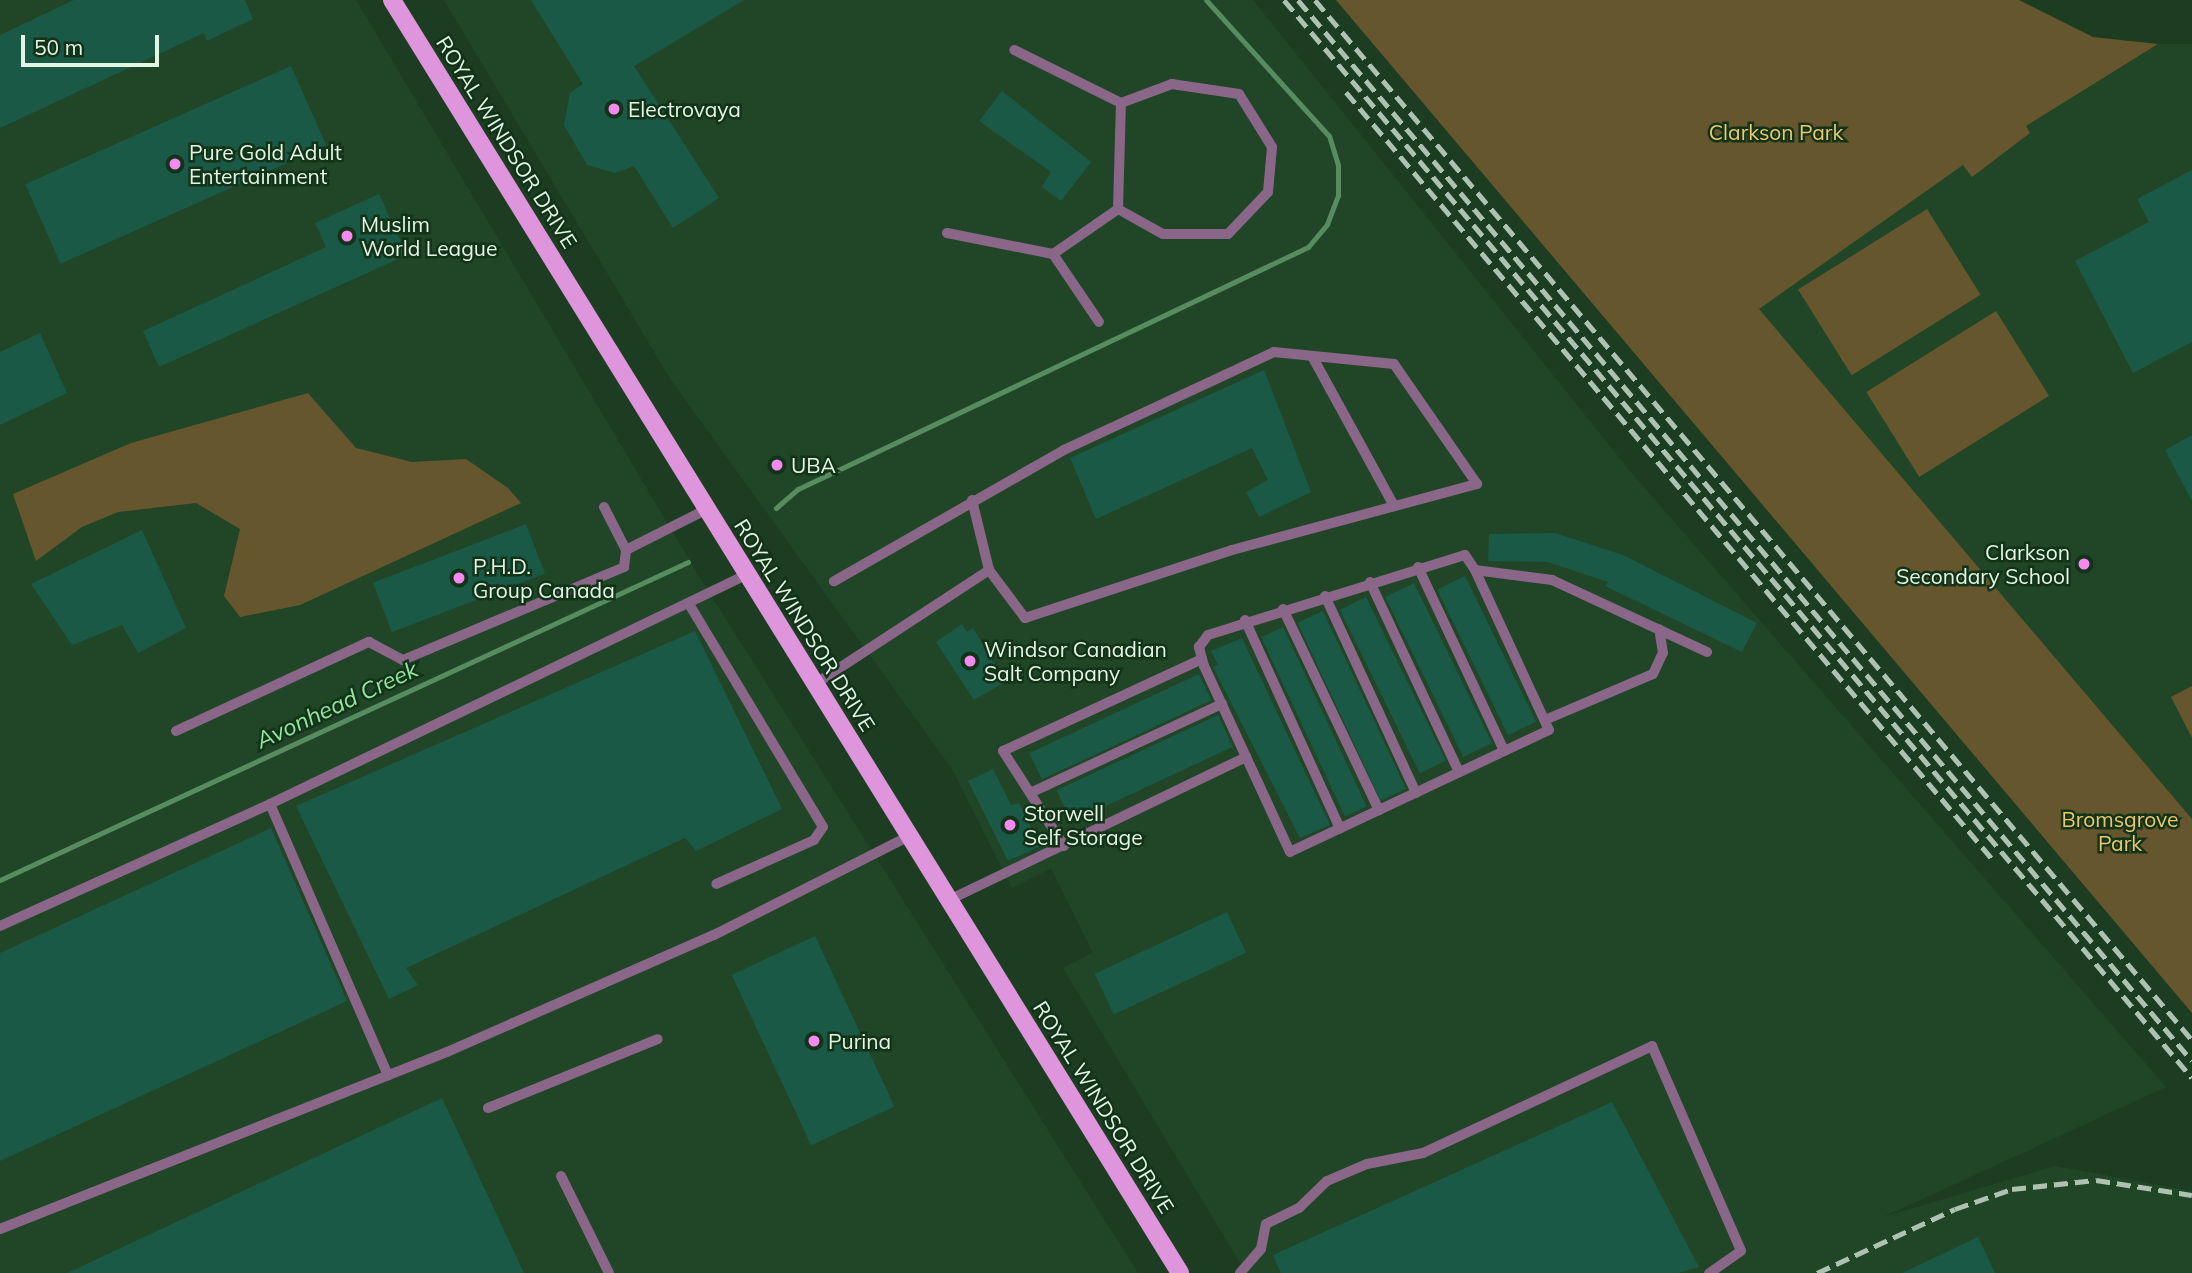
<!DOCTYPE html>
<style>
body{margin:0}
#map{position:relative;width:2192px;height:1273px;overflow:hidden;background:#1d3d23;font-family:Mulish,sans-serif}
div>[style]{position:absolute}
.built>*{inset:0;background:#204627}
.green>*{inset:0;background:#66562d;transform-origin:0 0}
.stream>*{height:5px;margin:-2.5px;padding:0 2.5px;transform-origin:2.5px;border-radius:2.5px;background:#568c5f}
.building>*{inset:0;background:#1a5945;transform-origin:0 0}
.lane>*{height:10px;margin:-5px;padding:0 5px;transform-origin:5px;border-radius:5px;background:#8a6688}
.primary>*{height:18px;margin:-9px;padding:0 9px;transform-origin:9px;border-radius:9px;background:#df95db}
.rail>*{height:5px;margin-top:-2.5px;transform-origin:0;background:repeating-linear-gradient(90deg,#adc2b0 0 14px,transparent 0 21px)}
.dots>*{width:19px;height:19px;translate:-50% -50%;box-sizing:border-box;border:4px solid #133319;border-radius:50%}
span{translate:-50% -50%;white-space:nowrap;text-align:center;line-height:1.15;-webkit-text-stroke:5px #133319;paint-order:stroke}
.poi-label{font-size:21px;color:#e3f5e5}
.left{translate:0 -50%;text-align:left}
.right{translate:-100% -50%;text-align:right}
.park-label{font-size:21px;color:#ecc86b}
.street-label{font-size:21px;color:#e3f5e5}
.water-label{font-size:23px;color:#95e3a1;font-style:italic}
.scale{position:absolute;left:21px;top:35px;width:138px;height:32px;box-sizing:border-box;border:4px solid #e3f5e5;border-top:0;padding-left:9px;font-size:21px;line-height:24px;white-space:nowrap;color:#e3f5e5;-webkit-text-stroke:5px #133319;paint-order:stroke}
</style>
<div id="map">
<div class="built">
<i style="clip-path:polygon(0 0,356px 0,700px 578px,1138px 1273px,0 1273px)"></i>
<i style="clip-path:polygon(444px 0,1253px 0,1629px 470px,2166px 1087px,1883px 1217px,2055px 1166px,2192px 1191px,2192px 1273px,1246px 1273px,1063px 968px,1093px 953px,1051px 868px,1012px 888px,952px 769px,671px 380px)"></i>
<i style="clip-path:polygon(2158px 44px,2192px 44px,2192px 819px,1758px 309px,1944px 177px)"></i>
</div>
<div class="green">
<i style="clip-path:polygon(1336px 0,2019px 0,2093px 37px,2158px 44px,2026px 126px,2030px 133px,1972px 177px,1963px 165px,1759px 309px,2192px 819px,2192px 1013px)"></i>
<i style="left:1927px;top:209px;width:101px;height:152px;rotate:58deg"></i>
<i style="left:1996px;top:311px;width:100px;height:153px;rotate:58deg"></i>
<i style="clip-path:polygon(308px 393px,356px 448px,412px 462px,466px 459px,508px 488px,521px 503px,300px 605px,240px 617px,224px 596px,240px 529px,196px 503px,118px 512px,82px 527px,36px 561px,13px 494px,131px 443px)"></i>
<i style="clip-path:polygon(2192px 686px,2192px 738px,2171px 697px)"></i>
</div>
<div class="stream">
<i style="left:776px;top:508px;width:29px;rotate:-41deg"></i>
<i style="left:798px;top:489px;width:565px;rotate:-25.38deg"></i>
<i style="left:1308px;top:247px;width:30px;rotate:-50deg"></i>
<i style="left:1327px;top:224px;width:31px;rotate:-69deg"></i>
<i style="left:1338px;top:195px;width:30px;rotate:-90deg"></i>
<i style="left:1338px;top:165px;width:30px;rotate:-107deg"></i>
<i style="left:1329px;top:136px;width:183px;rotate:-132.1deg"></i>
<i style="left:0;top:880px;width:758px;rotate:-24.81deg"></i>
</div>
<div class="building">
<i style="clip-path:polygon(74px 0,245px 0,253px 19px,207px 41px,204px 33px,0 128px,0 35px)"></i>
<i style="clip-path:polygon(531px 0,744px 0,634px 66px,719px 198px,673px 228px,634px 166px,615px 173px,587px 165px,564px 125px,570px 93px,583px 84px)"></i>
<i style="left:291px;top:66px;width:87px;height:291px;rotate:66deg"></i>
<i style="clip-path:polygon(1002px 91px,1091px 162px,1061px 201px,1042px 187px,1051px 172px,979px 121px)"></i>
<i style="clip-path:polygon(2192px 170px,2192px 342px,2133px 373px,2075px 261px,2149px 222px,2137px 199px)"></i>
<i style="clip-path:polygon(379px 194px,407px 255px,159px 367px,143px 331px,326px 247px,315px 223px)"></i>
<i style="clip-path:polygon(40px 333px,67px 393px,0 425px,0 352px)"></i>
<i style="clip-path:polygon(1264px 370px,1311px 492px,1259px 517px,1246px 492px,1268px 480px,1252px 448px,1096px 519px,1070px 458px)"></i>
<i style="clip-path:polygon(2192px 435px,2192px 501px,2165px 450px)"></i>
<i style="left:526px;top:524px;width:53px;height:164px;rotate:69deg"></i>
<i style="clip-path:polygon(142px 530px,186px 628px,138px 653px,122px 625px,72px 645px,31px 584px)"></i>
<i style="clip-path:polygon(1555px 533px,1623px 555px,1757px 623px,1742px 652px,1605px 586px,1608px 582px,1548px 562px,1488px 561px,1489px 534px)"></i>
<i style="left:1465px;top:576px;width:162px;height:31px;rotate:64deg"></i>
<i style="left:1414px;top:583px;width:178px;height:32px;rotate:64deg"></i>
<i style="left:1366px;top:597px;width:182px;height:29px;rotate:64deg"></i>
<i style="left:1323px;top:611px;width:196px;height:28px;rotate:65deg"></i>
<i style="clip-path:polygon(962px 624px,967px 632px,973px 628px,1005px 682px,974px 700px,936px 642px)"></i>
<i style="left:1283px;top:627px;width:198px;height:24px;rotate:65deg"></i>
<i style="clip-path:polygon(695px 631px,782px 809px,696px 851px,685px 838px,406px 968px,418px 985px,389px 999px,296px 806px)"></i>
<i style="clip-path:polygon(1242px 638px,1330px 825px,1300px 838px,1213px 667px,1218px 665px,1211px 651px)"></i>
<i style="left:1199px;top:674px;width:29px;height:187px;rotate:65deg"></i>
<i style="left:1218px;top:715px;width:35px;height:178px;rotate:65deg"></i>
<i style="clip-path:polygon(993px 769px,1011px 805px,1019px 803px,1040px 846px,1008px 861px,968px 781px)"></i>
<i style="clip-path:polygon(271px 828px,347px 1001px,0 1161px,0 953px)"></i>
<i style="left:1227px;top:912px;width:45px;height:146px;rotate:65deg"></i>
<i style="left:815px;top:936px;width:188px;height:92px;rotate:65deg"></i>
<i style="clip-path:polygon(442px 1098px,524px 1273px,67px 1273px)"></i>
<i style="clip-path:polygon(1612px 1102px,1699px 1267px,1679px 1273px,1281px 1273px,1273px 1255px)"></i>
<i style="clip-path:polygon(1978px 1237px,1995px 1273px,1902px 1273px)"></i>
</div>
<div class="lane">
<i style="left:1118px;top:209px;width:106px;rotate:-88.4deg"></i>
<i style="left:947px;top:233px;width:108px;rotate:11.2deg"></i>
<i style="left:1053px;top:254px;width:79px;rotate:-34.7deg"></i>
<i style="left:1118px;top:209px;width:51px;rotate:29.1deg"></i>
<i style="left:1163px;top:234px;width:65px"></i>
<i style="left:1228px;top:234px;width:58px;rotate:-46.4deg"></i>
<i style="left:1268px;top:192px;width:45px;rotate:-84.9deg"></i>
<i style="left:1272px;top:147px;width:62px;rotate:-121.9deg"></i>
<i style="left:1239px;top:94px;width:68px;rotate:-171.5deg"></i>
<i style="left:1172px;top:84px;width:54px;rotate:159.6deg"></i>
<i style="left:1121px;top:103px;width:119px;rotate:-153.6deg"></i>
<i style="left:1053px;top:254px;width:82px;rotate:55.9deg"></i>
<i style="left:1312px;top:356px;width:171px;rotate:61.3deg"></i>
<i style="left:972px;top:500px;width:72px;rotate:76.3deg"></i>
<i style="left:604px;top:507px;width:48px;rotate:62.9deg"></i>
<i style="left:1418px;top:567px;width:203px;rotate:64.9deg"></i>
<i style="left:1475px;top:570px;width:176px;rotate:65.2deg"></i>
<i style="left:1549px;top:730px;width:286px;rotate:154.8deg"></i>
<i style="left:1290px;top:852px;width:205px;rotate:-114.8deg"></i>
<i style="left:1204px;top:666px;width:20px;rotate:-105deg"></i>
<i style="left:1199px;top:647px;width:15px;rotate:-53deg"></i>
<i style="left:1208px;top:635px;width:269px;rotate:-17.3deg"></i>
<i style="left:1465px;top:555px;width:18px;rotate:56deg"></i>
<i style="left:1475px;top:570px;width:78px;rotate:7.4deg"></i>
<i style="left:1552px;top:580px;width:171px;rotate:24.9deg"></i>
<i style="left:1370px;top:582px;width:210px;rotate:64.9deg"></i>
<i style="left:1325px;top:596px;width:217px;rotate:65.2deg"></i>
<i style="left:689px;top:604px;width:260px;rotate:59deg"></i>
<i style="left:823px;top:827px;width:16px;rotate:125deg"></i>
<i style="left:814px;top:840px;width:107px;rotate:155.8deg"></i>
<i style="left:1283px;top:609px;width:223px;rotate:64.5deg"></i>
<i style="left:1245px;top:620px;width:229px;rotate:65.5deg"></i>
<i style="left:815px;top:684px;width:208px;rotate:-33.2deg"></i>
<i style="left:989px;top:570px;width:60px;rotate:53.1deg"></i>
<i style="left:1025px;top:618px;width:218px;rotate:-18.2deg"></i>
<i style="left:1232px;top:550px;width:254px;rotate:-15.1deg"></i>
<i style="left:1477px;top:484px;width:146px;rotate:-124.7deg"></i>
<i style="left:1394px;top:364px;width:121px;rotate:-174.3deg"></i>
<i style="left:1274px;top:352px;width:232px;rotate:155deg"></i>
<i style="left:1064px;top:450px;width:265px;rotate:150.3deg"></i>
<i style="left:1545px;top:720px;width:117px;rotate:-23.1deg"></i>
<i style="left:1653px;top:674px;width:23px;rotate:-65deg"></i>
<i style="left:1663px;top:653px;width:24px;rotate:-99deg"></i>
<i style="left:176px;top:731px;width:213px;rotate:-24.8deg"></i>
<i style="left:369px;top:642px;width:38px;rotate:28deg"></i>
<i style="left:403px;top:660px;width:240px;rotate:-22.8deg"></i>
<i style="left:624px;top:567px;width:17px;rotate:-83deg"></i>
<i style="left:626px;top:550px;width:91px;rotate:-26.8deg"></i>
<i style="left:1030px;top:793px;width:212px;rotate:-24.9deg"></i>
<i style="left:270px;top:804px;width:296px;rotate:66.5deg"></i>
<i style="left:1064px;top:846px;width:113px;rotate:-122.7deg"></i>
<i style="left:1003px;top:751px;width:219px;rotate:-24.8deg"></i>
<i style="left:949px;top:900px;width:330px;rotate:-25.7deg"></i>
<i style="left:0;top:926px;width:296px;rotate:-24.3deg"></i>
<i style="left:270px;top:804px;width:528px;rotate:-25.69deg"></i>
<i style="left:488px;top:1108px;width:183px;rotate:-22.1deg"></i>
<i style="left:561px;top:1176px;width:108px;rotate:63.7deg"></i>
<i style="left:0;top:1229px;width:481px;rotate:-21.6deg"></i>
<i style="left:447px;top:1052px;width:292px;rotate:-23.7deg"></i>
<i style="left:714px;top:935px;width:219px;rotate:-26.9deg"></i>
<i style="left:1240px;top:1273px;width:32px;rotate:-49deg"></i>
<i style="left:1261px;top:1249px;width:25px;rotate:-79deg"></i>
<i style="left:1266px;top:1224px;width:37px;rotate:-26deg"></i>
<i style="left:1299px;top:1208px;width:39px;rotate:-44deg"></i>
<i style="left:1327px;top:1181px;width:43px;rotate:-23deg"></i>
<i style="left:1367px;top:1164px;width:57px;rotate:-11.1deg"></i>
<i style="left:1423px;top:1153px;width:253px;rotate:-25deg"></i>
<i style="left:1652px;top:1046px;width:223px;rotate:66.5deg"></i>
<i style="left:1741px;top:1251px;width:39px;rotate:145deg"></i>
</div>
<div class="primary">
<i style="left:392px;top:0;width:1497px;rotate:58.24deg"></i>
</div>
<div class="rail">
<i style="left:1284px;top:0;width:1409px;rotate:49.89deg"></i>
<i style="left:1298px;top:0;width:1387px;rotate:49.88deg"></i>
<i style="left:1315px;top:0;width:1360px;rotate:49.86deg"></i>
<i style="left:1346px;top:92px;width:1006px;rotate:49.88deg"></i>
<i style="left:1817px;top:1273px;width:152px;rotate:-24.9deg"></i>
<i style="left:1955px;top:1209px;width:60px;rotate:-19.3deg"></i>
<i style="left:2012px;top:1189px;width:84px;rotate:-6.1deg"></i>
<i style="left:2096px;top:1180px;width:97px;rotate:8.9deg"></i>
</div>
<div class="dots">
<i style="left:614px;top:109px;background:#f489f0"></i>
<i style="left:175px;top:164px;background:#f489f0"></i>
<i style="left:347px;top:236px;background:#f489f0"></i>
<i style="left:777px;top:465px;background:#f489f0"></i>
<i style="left:2084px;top:564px;background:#f489f0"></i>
<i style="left:459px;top:578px;background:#f489f0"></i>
<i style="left:970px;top:661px;background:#f489f0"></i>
<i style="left:1010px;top:825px;background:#f489f0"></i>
<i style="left:814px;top:1041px;background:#f489f0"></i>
</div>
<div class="poi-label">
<span class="left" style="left:628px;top:109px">Electrovaya</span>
<span class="left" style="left:189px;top:164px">Pure Gold Adult<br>Entertainment</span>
<span class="left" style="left:361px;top:236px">Muslim<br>World League</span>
<span class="left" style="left:791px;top:465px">UBA</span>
<span class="right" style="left:2070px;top:564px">Clarkson<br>Secondary School</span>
<span class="left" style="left:473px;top:578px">P.H.D.<br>Group Canada</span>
<span class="left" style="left:984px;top:661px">Windsor Canadian<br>Salt Company</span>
<span class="left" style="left:1024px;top:825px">Storwell<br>Self Storage</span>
<span class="left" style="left:828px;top:1041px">Purina</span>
</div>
<div class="park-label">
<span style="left:1776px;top:132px">Clarkson Park</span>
<span style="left:2120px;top:831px">Bromsgrove<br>Park</span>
</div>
<div class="street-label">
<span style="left:507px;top:142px;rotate:58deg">ROYAL WINDSOR DRIVE</span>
<span style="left:805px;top:625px;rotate:58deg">ROYAL WINDSOR DRIVE</span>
<span style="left:1104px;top:1107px;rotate:58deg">ROYAL WINDSOR DRIVE</span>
</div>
<div class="water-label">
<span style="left:337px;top:705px;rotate:-25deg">Avonhead Creek</span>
</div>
<div class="scale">50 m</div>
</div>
